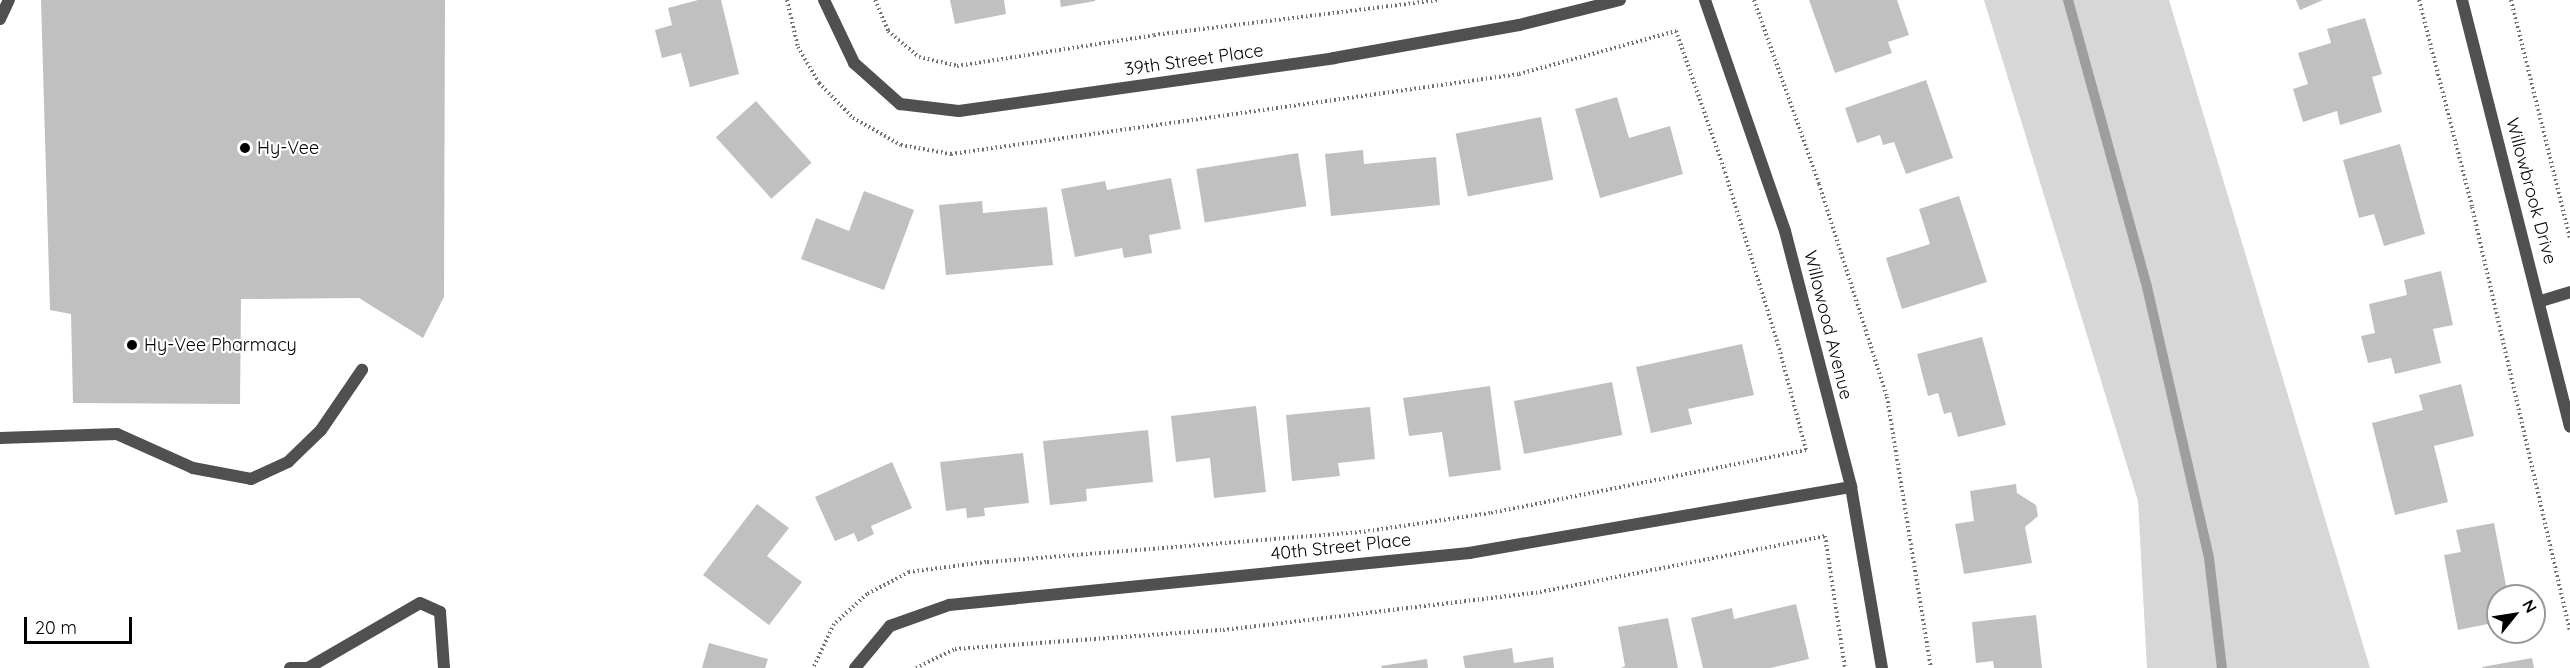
<!DOCTYPE html>
<style>
body{margin:0}
#map{position:relative;width:2570px;height:668px;overflow:hidden;background:#fff;font-family:Quicksand,sans-serif}
div>[style]{position:absolute}
.green>*{inset:0;background:#d7d7d7}
.stream>*{height:10px;margin:-5px;padding:0 5px;transform-origin:5px;border-radius:5px;background:#9e9e9e}
.building>*{inset:0;background:#c0c0c0;transform-origin:0 0}
.path>*{height:4px;margin-top:-2px;transform-origin:0;background:repeating-linear-gradient(90deg,#727272 0 1.5px,transparent 0 4.5px)}
.lane>*{height:12px;margin:-6px;padding:0 6px;transform-origin:6px;border-radius:6px;background:#505050}
.street>*{height:12px;margin:-6px;padding:0 6px;transform-origin:6px;border-radius:6px;background:#505050}
.dots>*{width:16px;height:16px;translate:-50% -50%;box-sizing:border-box;border:3px solid #fff;border-radius:50%}
span{translate:-50% -50%;white-space:nowrap;text-align:center;line-height:1.15;-webkit-text-stroke:4.5px #fff;paint-order:stroke}
.street-label{font-size:18px;color:#000}
.poi-label{font-size:18px;color:#000}
.left{translate:0 -50%;text-align:left}
.north{position:absolute;left:2486px;top:584px;width:60px;height:60px;box-sizing:border-box;background:#fff;border:2px solid #999;border-radius:50%;rotate:60deg;font-size:16px;font-weight:700;line-height:24px;text-align:center;color:#000}
.north::after{content:'';display:block;margin:auto;width:21px;height:27px;background:#000;clip-path:polygon(50% 0,100% 100%,50% 72%,0 100%)}
.scale{position:absolute;left:24px;top:617px;width:108px;height:27px;box-sizing:border-box;border:3px solid #000;border-top:0;padding-left:8px;font-size:18px;line-height:21px;white-space:nowrap;color:#000;-webkit-text-stroke:4px #fff;paint-order:stroke}
</style>
<div id="map">
<div class="green">
<i style="clip-path:polygon(1984px 0,2169px 0,2370px 668px,2147px 668px,2138px 501px)"></i>
</div>
<div class="stream">
<i style="left:2068px;top:0;width:298px;rotate:74.6deg"></i>
<i style="left:2147px;top:287px;width:278px;rotate:77.1deg"></i>
<i style="left:2209px;top:558px;width:111px;rotate:83.3deg"></i>
</div>
<div class="building">
<i style="clip-path:polygon(41px 0,445px 0,444px 297px,423px 338px,359px 298px,241px 299px,240px 404px,73px 403px,71px 314px,50px 310px)"></i>
<i style="clip-path:polygon(698px 0,721px 0,739px 74px,690px 87px,681px 53px,662px 58px,655px 30px,672px 25px,668px 8px)"></i>
<i style="clip-path:polygon(950px 0,1004px 0,1006px 14px,955px 24px)"></i>
<i style="clip-path:polygon(1060px 0,1095px 0,1095px 1px,1061px 7px)"></i>
<i style="clip-path:polygon(1809px 0,1897px 0,1909px 35px,1888px 42px,1892px 53px,1835px 73px)"></i>
<i style="clip-path:polygon(2296px 0,2323px 0,2300px 10px)"></i>
<i style="clip-path:polygon(2365px 18px,2382px 74px,2372px 77px,2382px 112px,2340px 125px,2337px 111px,2303px 122px,2293px 89px,2308px 84px,2298px 53px,2331px 43px,2327px 29px)"></i>
<i style="clip-path:polygon(1926px 80px,1953px 158px,1906px 174px,1894px 142px,1883px 145px,1880px 135px,1857px 143px,1845px 108px)"></i>
<i style="clip-path:polygon(1617px 97px,1629px 138px,1670px 126px,1683px 174px,1600px 198px,1575px 109px)"></i>
<i style="left:756px;top:101px;width:83px;height:54px;rotate:48deg"></i>
<i style="left:1541px;top:117px;width:64px;height:87px;rotate:79deg"></i>
<i style="clip-path:polygon(2400px 144px,2425px 234px,2384px 246px,2374px 214px,2359px 218px,2343px 160px)"></i>
<i style="clip-path:polygon(1363px 150px,1364px 164px,1436px 157px,1440px 205px,1331px 216px,1325px 154px)"></i>
<i style="left:1298px;top:153px;width:54px;height:103px;rotate:81deg"></i>
<i style="clip-path:polygon(1171px 178px,1181px 229px,1149px 235px,1152px 253px,1124px 258px,1122px 248px,1075px 257px,1061px 189px,1105px 181px,1107px 190px)"></i>
<i style="clip-path:polygon(864px 191px,914px 210px,884px 290px,801px 259px,816px 218px,849px 231px)"></i>
<i style="clip-path:polygon(1959px 196px,1987px 282px,1902px 309px,1886px 258px,1930px 244px,1919px 209px)"></i>
<i style="clip-path:polygon(982px 201px,983px 213px,1047px 207px,1053px 265px,946px 275px,939px 205px)"></i>
<i style="clip-path:polygon(2441px 271px,2453px 325px,2433px 329px,2441px 363px,2395px 374px,2391px 358px,2368px 363px,2361px 336px,2375px 333px,2369px 304px,2407px 295px,2404px 280px)"></i>
<i style="clip-path:polygon(1982px 337px,2006px 425px,1958px 437px,1951px 412px,1944px 414px,1938px 393px,1928px 396px,1917px 354px)"></i>
<i style="clip-path:polygon(1742px 344px,1754px 395px,1688px 409px,1692px 424px,1651px 433px,1636px 367px)"></i>
<i style="left:1612px;top:382px;width:54px;height:100px;rotate:79deg"></i>
<i style="clip-path:polygon(2461px 384px,2474px 436px,2434px 446px,2448px 502px,2395px 515px,2372px 423px,2423px 410px,2419px 395px)"></i>
<i style="clip-path:polygon(1490px 386px,1501px 470px,1449px 477px,1442px 432px,1409px 436px,1403px 398px)"></i>
<i style="clip-path:polygon(1256px 406px,1266px 492px,1214px 498px,1210px 458px,1176px 462px,1171px 416px)"></i>
<i style="clip-path:polygon(1370px 407px,1375px 459px,1338px 463px,1340px 476px,1292px 481px,1286px 415px)"></i>
<i style="clip-path:polygon(1148px 430px,1153px 482px,1086px 489px,1087px 501px,1050px 505px,1043px 441px)"></i>
<i style="clip-path:polygon(1023px 453px,1029px 503px,984px 508px,985px 516px,967px 518px,966px 508px,946px 511px,940px 462px)"></i>
<i style="clip-path:polygon(892px 462px,912px 508px,871px 526px,874px 534px,858px 542px,854px 533px,835px 541px,815px 497px)"></i>
<i style="clip-path:polygon(2016px 484px,2017px 493px,2036px 505px,2038px 516px,2025px 527px,2032px 563px,1964px 574px,1955px 524px,1974px 521px,1970px 491px)"></i>
<i style="clip-path:polygon(757px 504px,789px 528px,767px 556px,802px 582px,769px 625px,703px 575px)"></i>
<i style="clip-path:polygon(2494px 523px,2508px 596px,2498px 596px,2498px 622px,2458px 630px,2444px 555px,2461px 552px,2456px 530px)"></i>
<i style="clip-path:polygon(1796px 604px,1809px 659px,1770px 668px,1703px 668px,1691px 618px,1732px 608px,1734px 619px)"></i>
<i style="clip-path:polygon(2036px 615px,2042px 668px,1994px 668px,1993px 661px,1976px 663px,1972px 622px)"></i>
<i style="clip-path:polygon(1668px 618px,1678px 668px,1621px 668px,1625px 666px,1618px 627px)"></i>
<i style="clip-path:polygon(709px 643px,768px 659px,765px 668px,702px 668px)"></i>
<i style="clip-path:polygon(1512px 648px,1514px 663px,1553px 657px,1554px 668px,1465px 668px,1463px 656px)"></i>
<i style="clip-path:polygon(2532px 658px,2534px 668px,2483px 668px,2482px 667px)"></i>
<i style="clip-path:polygon(1427px 659px,1428px 668px,1382px 668px,1381px 666px)"></i>
</div>
<div class="path">
<i style="left:787px;top:0;width:48px;rotate:76.8deg"></i>
<i style="left:798px;top:47px;width:42px;rotate:59.7deg"></i>
<i style="left:819px;top:83px;width:49px;rotate:45.8deg"></i>
<i style="left:853px;top:118px;width:55px;rotate:29.4deg"></i>
<i style="left:901px;top:145px;width:51px;rotate:10.2deg"></i>
<i style="left:951px;top:154px;width:574px;rotate:-8.02deg"></i>
<i style="left:1519px;top:74px;width:163px;rotate:-15.3deg"></i>
<i style="left:1676px;top:31px;width:149px;rotate:70.8deg"></i>
<i style="left:1725px;top:172px;width:180px;rotate:72.9deg"></i>
<i style="left:1778px;top:344px;width:110px;rotate:75.2deg"></i>
<i style="left:1806px;top:450px;width:322px;rotate:168.7deg"></i>
<i style="left:1490px;top:513px;width:130px;rotate:171.6deg"></i>
<i style="left:1361px;top:532px;width:376px;rotate:175.4deg"></i>
<i style="left:986px;top:562px;width:78px;rotate:172.6deg"></i>
<i style="left:909px;top:572px;width:47px;rotate:152.4deg"></i>
<i style="left:867px;top:594px;width:45px;rotate:137.7deg"></i>
<i style="left:834px;top:624px;width:49px;rotate:115.5deg"></i>
<i style="left:875px;top:0;width:34px;rotate:67deg"></i>
<i style="left:888px;top:31px;width:40px;rotate:40deg"></i>
<i style="left:919px;top:57px;width:39px;rotate:13deg"></i>
<i style="left:957px;top:66px;width:199px;rotate:-8.9deg"></i>
<i style="left:1154px;top:35px;width:287px;rotate:-7deg"></i>
<i style="left:1754px;top:0;width:195px;rotate:70.5deg"></i>
<i style="left:1819px;top:184px;width:224px;rotate:72.3deg"></i>
<i style="left:1887px;top:397px;width:275px;rotate:80.8deg"></i>
<i style="left:2419px;top:0;width:214px;rotate:75.6deg"></i>
<i style="left:2472px;top:207px;width:436px;rotate:77deg"></i>
<i style="left:2511px;top:0;width:246px;rotate:76.1deg"></i>
<i style="left:916px;top:668px;width:43px;rotate:-26deg"></i>
<i style="left:955px;top:649px;width:269px;rotate:-4.1deg"></i>
<i style="left:1223px;top:630px;width:319px;rotate:-6.8deg"></i>
<i style="left:1540px;top:592px;width:290px;rotate:-11.1deg"></i>
<i style="left:1825px;top:536px;width:134px;rotate:81.4deg"></i>
</div>
<div class="lane">
<i style="left:0;top:19px;width:21px;rotate:-65deg"></i>
<i style="left:0;top:438px;width:117px;rotate:-2deg"></i>
<i style="left:117px;top:434px;width:83px;rotate:24.1deg"></i>
<i style="left:193px;top:468px;width:59px;rotate:10.7deg"></i>
<i style="left:251px;top:479px;width:41px;rotate:-24.7deg"></i>
<i style="left:288px;top:462px;width:46px;rotate:-44.1deg"></i>
<i style="left:321px;top:430px;width:73px;rotate:-55.7deg"></i>
<i style="left:290px;top:668px;width:18px"></i>
<i style="left:308px;top:668px;width:129px;rotate:-30.1deg"></i>
<i style="left:420px;top:603px;width:22px;rotate:24deg"></i>
<i style="left:440px;top:612px;width:56px;rotate:85.9deg"></i>
</div>
<div class="street">
<i style="left:824px;top:0;width:70px;rotate:64.5deg"></i>
<i style="left:854px;top:63px;width:62px;rotate:41.7deg"></i>
<i style="left:900px;top:104px;width:59px;rotate:6.8deg"></i>
<i style="left:959px;top:111px;width:379px;rotate:-8deg"></i>
<i style="left:1334px;top:58px;width:188px;rotate:-10.1deg"></i>
<i style="left:1519px;top:25px;width:104px;rotate:-13.9deg"></i>
<i style="left:1705px;top:0;width:244px;rotate:70.9deg"></i>
<i style="left:1785px;top:231px;width:264px;rotate:75.5deg"></i>
<i style="left:1851px;top:487px;width:184px;rotate:80.3deg"></i>
<i style="left:2462px;top:0;width:440px;rotate:75.8deg"></i>
<i style="left:2541px;top:301px;width:30px;rotate:-17deg"></i>
<i style="left:855px;top:668px;width:55px;rotate:-50.2deg"></i>
<i style="left:890px;top:626px;width:63px;rotate:-19.6deg"></i>
<i style="left:949px;top:605px;width:523px;rotate:-5.71deg"></i>
<i style="left:1469px;top:553px;width:388px;rotate:-9.8deg"></i>
</div>
<div class="dots">
<i style="left:245px;top:148px;background:#000"></i>
<i style="left:132px;top:345px;background:#000"></i>
</div>
<div class="street-label">
<span style="left:1194px;top:60px;rotate:-8deg">39th Street Place</span>
<span style="left:2531px;top:191px;rotate:75deg">Willowbrook Drive</span>
<span style="left:1828px;top:325px;rotate:76deg">Willowood Avenue</span>
<span style="left:1341px;top:547px;rotate:-6deg">40th Street Place</span>
</div>
<div class="poi-label">
<span class="left" style="left:257px;top:148px">Hy-Vee</span>
<span class="left" style="left:144px;top:345px">Hy-Vee Pharmacy</span>
</div>
<div class="north">N</div>
<div class="scale">20 m</div>
</div>
